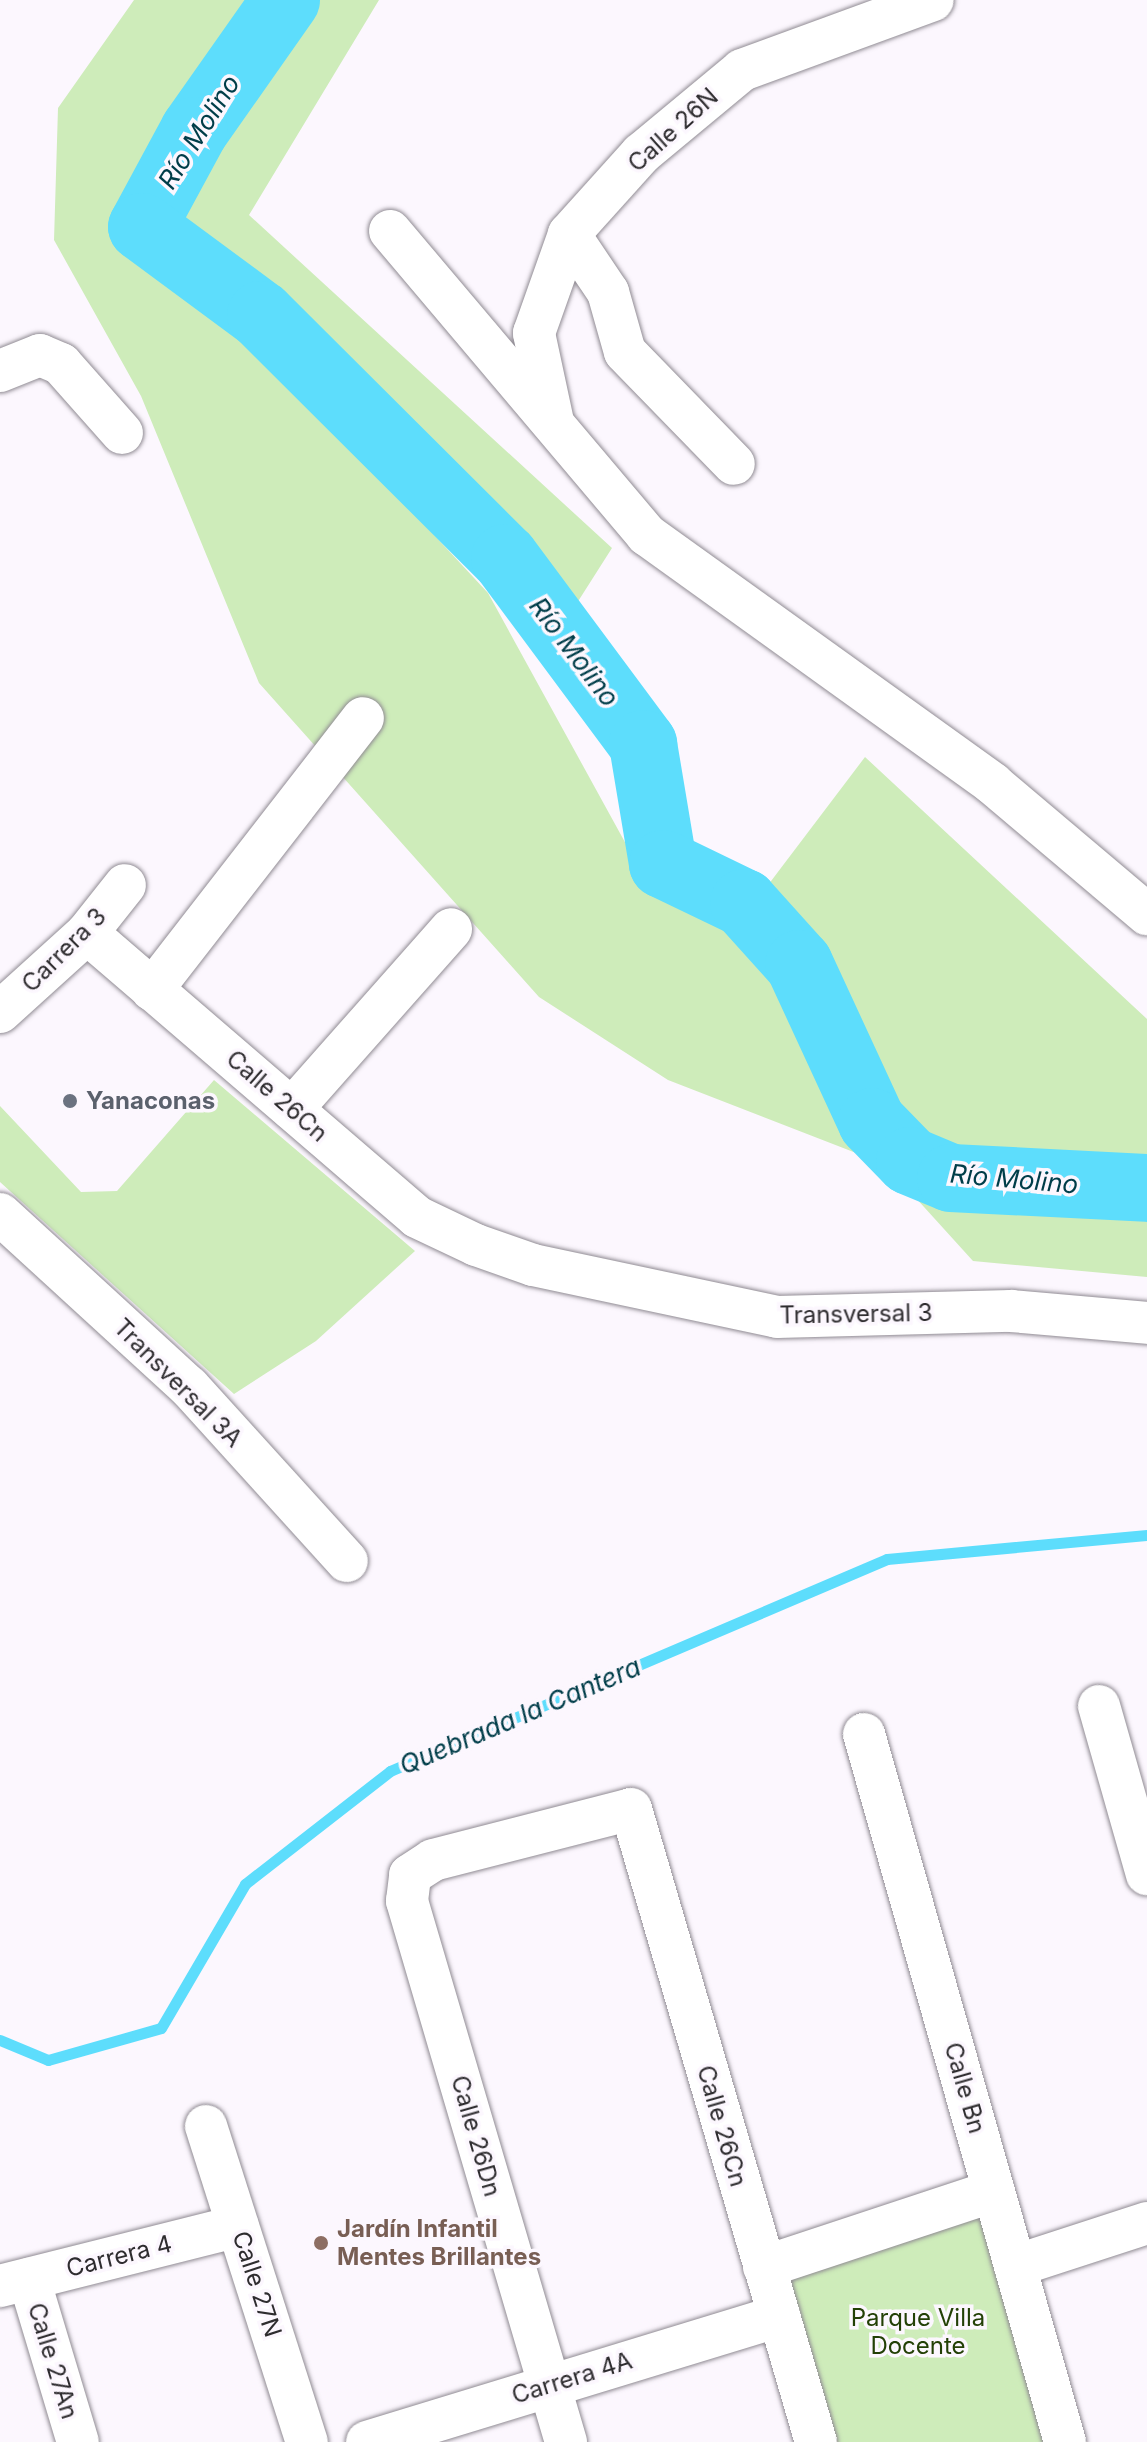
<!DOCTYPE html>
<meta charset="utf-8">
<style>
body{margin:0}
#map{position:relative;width:1147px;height:2442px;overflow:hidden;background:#fcf7fe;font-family:Inter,sans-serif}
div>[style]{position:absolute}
.green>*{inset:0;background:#ceecba}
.stream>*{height:11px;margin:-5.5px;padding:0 5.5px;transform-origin:5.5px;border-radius:5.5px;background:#5dddfc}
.river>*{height:68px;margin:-34px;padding:0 34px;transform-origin:34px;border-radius:34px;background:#5dddfc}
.roads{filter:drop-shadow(0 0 2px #908b93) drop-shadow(0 0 2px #908b93)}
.minor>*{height:42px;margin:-21px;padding:0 21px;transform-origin:21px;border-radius:21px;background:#fff}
.dots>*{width:22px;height:22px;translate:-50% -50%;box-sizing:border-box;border:4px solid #fcf7fe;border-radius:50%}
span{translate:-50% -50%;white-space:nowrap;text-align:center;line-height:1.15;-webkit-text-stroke:7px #fcf7fe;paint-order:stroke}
.street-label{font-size:24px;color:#2e2c2f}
.worship-label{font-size:24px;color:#5b616d;font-weight:700}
.left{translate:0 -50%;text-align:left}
.education-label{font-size:24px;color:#785e54;font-weight:700}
.park-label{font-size:24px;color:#234006}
.water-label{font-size:26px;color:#003d49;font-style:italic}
</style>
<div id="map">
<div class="green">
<i style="clip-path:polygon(134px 0,272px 0,118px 236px,304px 395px,488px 593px,643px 875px,706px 902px,781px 969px,893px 1165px,959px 1196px,1147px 1203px,1147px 1277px,973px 1261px,895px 1175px,869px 1158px,668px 1080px,539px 997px,259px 683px,141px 396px,54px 240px,58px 108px)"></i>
<i style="clip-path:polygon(311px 0,379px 0,249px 215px,612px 548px,577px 603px,466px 492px,168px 222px)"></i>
<i style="clip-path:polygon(865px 757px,1147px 1019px,1147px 1156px,937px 1155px,868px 1076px,811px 956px,759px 897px)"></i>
<i style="clip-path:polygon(214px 1080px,415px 1251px,316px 1341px,234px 1394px,0 1182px,0 1106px,81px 1192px,117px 1191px)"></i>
<i style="clip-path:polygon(994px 2191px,1065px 2442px,816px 2442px,764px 2267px)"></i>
</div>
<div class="stream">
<i style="left:0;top:2040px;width:52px;rotate:22.6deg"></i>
<i style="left:48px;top:2060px;width:117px;rotate:-15.8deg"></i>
<i style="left:161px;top:2028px;width:167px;rotate:-59.7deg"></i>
<i style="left:245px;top:1884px;width:184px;rotate:-37.9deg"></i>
<i style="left:390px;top:1771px;width:540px;rotate:-23.1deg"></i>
<i style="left:887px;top:1559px;width:261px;rotate:-5.3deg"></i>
</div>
<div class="river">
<i style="left:286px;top:0;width:160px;rotate:125.1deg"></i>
<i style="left:194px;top:131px;width:109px;rotate:118.4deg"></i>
<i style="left:142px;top:227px;width:148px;rotate:36.5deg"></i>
<i style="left:261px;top:315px;width:344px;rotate:44.9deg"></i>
<i style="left:505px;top:558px;width:232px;rotate:53.4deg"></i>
<i style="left:643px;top:744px;width:122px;rotate:80.5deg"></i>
<i style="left:663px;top:864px;width:90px;rotate:25.7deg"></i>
<i style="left:744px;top:903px;width:82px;rotate:48deg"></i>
<i style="left:799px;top:964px;width:174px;rotate:65.2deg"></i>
<i style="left:872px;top:1122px;width:54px;rotate:45.7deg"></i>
<i style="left:910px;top:1161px;width:44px;rotate:22.5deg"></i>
<i style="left:951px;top:1178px;width:196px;rotate:2.9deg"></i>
</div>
<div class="roads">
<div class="minor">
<i style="left:390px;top:231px;width:398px;rotate:49.8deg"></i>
<i style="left:647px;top:535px;width:426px;rotate:35.7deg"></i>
<i style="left:993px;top:784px;width:202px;rotate:40.2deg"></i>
<i style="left:569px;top:234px;width:70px;rotate:56.1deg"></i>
<i style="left:608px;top:292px;width:62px;rotate:74.2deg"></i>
<i style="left:625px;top:352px;width:156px;rotate:45.8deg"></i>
<i style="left:0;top:371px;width:43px;rotate:-21.8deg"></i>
<i style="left:40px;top:355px;width:23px;rotate:23deg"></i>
<i style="left:61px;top:364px;width:92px;rotate:48.5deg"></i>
<i style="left:553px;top:422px;width:91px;rotate:-102.1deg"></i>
<i style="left:534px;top:333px;width:105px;rotate:-70.5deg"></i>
<i style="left:569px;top:234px;width:108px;rotate:-48deg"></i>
<i style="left:641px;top:154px;width:131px;rotate:-39.7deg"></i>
<i style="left:742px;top:70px;width:203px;rotate:-20.1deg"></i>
<i style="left:87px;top:933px;width:435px;rotate:40.7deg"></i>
<i style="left:417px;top:1217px;width:65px;rotate:25.4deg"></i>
<i style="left:476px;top:1245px;width:60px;rotate:19.3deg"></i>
<i style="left:533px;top:1265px;width:249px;rotate:12deg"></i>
<i style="left:777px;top:1317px;width:234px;rotate:-1.5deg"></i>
<i style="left:1011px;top:1311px;width:137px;rotate:5deg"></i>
<i style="left:152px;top:990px;width:344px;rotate:-52.2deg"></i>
<i style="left:0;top:1012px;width:118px;rotate:-42.2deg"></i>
<i style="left:87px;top:933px;width:61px;rotate:-51.6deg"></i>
<i style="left:292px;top:1109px;width:240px;rotate:-48.5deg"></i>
<i style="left:0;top:1214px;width:256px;rotate:42.5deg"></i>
<i style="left:189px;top:1387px;width:235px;rotate:47.8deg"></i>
<i style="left:1099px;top:1706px;width:175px;rotate:74.1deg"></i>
<i style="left:864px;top:1734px;width:736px;rotate:74.15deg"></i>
<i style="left:206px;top:2126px;width:332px;rotate:72.3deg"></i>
<i style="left:1015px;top:2266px;width:139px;rotate:-18deg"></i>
<i style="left:764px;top:2267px;width:242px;rotate:-18.3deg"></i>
<i style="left:29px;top:2279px;width:170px;rotate:73.3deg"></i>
<i style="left:0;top:2286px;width:245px;rotate:-14.1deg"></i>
<i style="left:367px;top:2442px;width:431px;rotate:-17deg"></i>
<i style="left:566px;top:2442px;width:564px;rotate:-106.38deg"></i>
<i style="left:407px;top:1901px;width:26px;rotate:-83deg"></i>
<i style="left:410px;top:1875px;width:27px;rotate:-33deg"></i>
<i style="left:433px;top:1860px;width:204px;rotate:-14.4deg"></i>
<i style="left:631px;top:1809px;width:659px;rotate:73.71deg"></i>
</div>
</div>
<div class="dots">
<i style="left:70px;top:1101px;background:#6b7280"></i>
<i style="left:321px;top:2243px;background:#8d6e63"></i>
</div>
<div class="street-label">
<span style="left:673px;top:130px;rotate:-42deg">Calle 26N</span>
<span style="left:64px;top:950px;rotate:-45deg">Carrera 3</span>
<span style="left:277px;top:1096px;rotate:41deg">Calle 26Cn</span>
<span style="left:856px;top:1314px;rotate:-1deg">Transversal 3</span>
<span style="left:178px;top:1383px;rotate:45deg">Transversal 3A</span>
<span style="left:965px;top:2088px;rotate:74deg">Calle Bn</span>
<span style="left:722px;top:2126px;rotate:74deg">Calle 26Cn</span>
<span style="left:476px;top:2136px;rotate:74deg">Calle 26Dn</span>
<span style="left:119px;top:2256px;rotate:-14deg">Carrera 4</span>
<span style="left:257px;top:2284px;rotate:72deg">Calle 27N</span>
<span style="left:53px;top:2361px;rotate:73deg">Calle 27An</span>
<span style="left:572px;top:2378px;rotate:-17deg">Carrera 4A</span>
</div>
<div class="worship-label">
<span class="left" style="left:86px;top:1101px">Yanaconas</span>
</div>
<div class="education-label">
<span class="left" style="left:337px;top:2243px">Jardín Infantil<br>Mentes Brillantes</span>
</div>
<div class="park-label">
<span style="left:918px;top:2332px">Parque Villa<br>Docente</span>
</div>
<div class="water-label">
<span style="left:199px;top:132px;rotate:-58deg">Río Molino</span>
<span style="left:574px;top:652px;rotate:53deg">Río Molino</span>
<span style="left:1014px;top:1179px;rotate:5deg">Río Molino</span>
<span style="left:520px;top:1716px;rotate:-23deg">Quebrada la Cantera</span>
</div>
</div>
